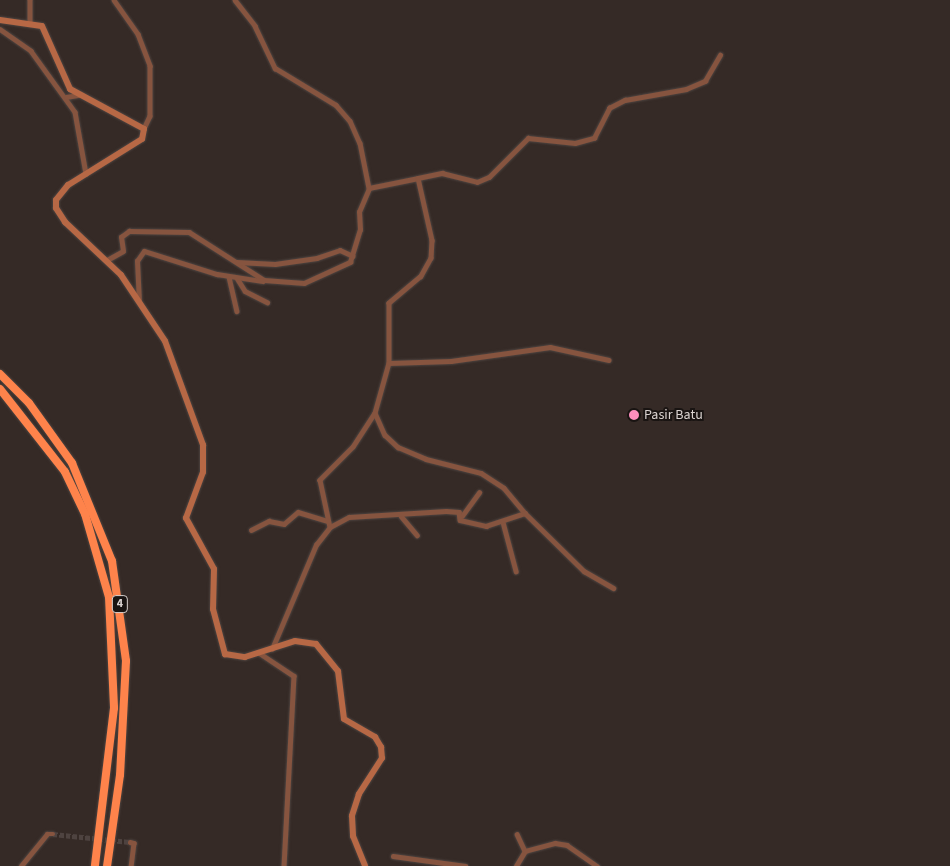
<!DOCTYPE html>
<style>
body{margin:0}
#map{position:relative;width:950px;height:866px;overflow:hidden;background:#352a26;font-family:"Source Sans 3",sans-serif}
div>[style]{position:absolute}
.minor-tunnel>*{height:4.5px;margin-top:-2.25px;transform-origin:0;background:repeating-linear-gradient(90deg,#4e4340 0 4.5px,transparent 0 6.5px)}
.roads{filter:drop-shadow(0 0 1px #4f4541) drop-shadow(0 0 1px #4f4541)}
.minor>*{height:4.5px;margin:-2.25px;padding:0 2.25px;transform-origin:2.25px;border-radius:2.25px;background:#86543f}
.secondary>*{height:6px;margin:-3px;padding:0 3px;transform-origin:3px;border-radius:3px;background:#b76845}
.motorway>*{height:8px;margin:-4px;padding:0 4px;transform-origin:4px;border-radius:4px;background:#fe834b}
.dots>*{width:14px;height:14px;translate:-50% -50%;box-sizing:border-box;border:2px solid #191412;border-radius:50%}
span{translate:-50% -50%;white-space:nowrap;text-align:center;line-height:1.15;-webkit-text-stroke:4px #191412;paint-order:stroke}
.shield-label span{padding:1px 4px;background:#191412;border:1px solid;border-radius:4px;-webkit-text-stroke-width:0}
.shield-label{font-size:12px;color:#dad3d0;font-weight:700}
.poi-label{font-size:14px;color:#dad3d0}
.left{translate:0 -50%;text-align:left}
</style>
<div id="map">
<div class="minor-tunnel">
<i style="left:53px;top:834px;width:77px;rotate:5.9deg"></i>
</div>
<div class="roads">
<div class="minor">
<i style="left:30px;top:0;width:23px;rotate:90deg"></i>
<i style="left:114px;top:0;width:42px;rotate:54.8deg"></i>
<i style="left:138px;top:34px;width:34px;rotate:69deg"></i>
<i style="left:150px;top:66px;width:50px;rotate:90deg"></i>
<i style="left:150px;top:116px;width:14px;rotate:115deg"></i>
<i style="left:235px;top:0;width:33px;rotate:52deg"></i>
<i style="left:255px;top:26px;width:47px;rotate:64.5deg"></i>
<i style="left:275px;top:68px;width:71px;rotate:31.2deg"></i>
<i style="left:336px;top:105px;width:21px;rotate:49deg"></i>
<i style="left:350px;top:121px;width:24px;rotate:66deg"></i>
<i style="left:360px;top:143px;width:46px;rotate:78.7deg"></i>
<i style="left:369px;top:188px;width:50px;rotate:-11.5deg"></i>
<i style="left:418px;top:178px;width:64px;rotate:77.3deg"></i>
<i style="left:432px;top:240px;width:18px;rotate:93deg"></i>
<i style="left:431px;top:258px;width:21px;rotate:119deg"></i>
<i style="left:421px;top:276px;width:42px;rotate:139.8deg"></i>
<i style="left:389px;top:303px;width:60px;rotate:90deg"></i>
<i style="left:389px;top:363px;width:52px;rotate:105.6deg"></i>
<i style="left:375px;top:413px;width:40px;rotate:122.9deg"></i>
<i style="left:353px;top:447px;width:47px;rotate:135deg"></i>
<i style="left:320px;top:480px;width:48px;rotate:78deg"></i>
<i style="left:0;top:29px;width:38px;rotate:35deg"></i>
<i style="left:31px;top:51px;width:75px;rotate:54.2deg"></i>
<i style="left:75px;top:112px;width:63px;rotate:79.9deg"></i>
<i style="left:66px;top:97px;width:13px;rotate:-9deg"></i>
<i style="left:418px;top:178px;width:25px;rotate:-12deg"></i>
<i style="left:442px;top:173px;width:36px;rotate:14deg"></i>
<i style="left:477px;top:182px;width:13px;rotate:-23deg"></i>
<i style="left:489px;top:177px;width:55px;rotate:-45deg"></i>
<i style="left:528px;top:138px;width:47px;rotate:6.1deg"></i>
<i style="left:575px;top:143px;width:20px;rotate:-15deg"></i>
<i style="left:594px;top:138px;width:34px;rotate:-63deg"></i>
<i style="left:609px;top:108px;width:18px;rotate:-27deg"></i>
<i style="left:625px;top:100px;width:62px;rotate:-10.2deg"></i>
<i style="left:686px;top:89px;width:21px;rotate:-23deg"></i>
<i style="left:705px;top:81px;width:30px;rotate:-60deg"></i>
<i style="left:107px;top:260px;width:18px;rotate:-29deg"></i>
<i style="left:123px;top:251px;width:14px;rotate:-98deg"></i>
<i style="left:121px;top:237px;width:10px;rotate:-37deg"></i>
<i style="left:129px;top:231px;width:60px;rotate:1deg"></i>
<i style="left:189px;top:232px;width:89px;rotate:32.6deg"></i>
<i style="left:264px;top:280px;width:40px;rotate:4.3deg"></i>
<i style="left:304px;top:283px;width:51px;rotate:-24.5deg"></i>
<i style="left:350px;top:262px;width:34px;rotate:-73deg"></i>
<i style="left:360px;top:230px;width:18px;rotate:-93deg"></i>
<i style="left:359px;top:212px;width:26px;rotate:-67deg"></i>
<i style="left:237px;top:262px;width:38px;rotate:3deg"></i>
<i style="left:275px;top:264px;width:42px;rotate:-8.1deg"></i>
<i style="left:317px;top:258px;width:24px;rotate:-19deg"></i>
<i style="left:340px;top:250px;width:14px;rotate:25deg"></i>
<i style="left:229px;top:277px;width:35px;rotate:77deg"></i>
<i style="left:237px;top:278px;width:15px;rotate:58deg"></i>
<i style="left:245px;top:291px;width:25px;rotate:27deg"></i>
<i style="left:139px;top:302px;width:41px;rotate:-92.8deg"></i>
<i style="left:137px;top:261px;width:12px;rotate:-55deg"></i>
<i style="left:144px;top:251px;width:77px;rotate:17.5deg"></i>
<i style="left:217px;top:274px;width:46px;rotate:8.8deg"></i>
<i style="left:389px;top:363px;width:62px;rotate:-1.8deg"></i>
<i style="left:451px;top:361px;width:100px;rotate:-8deg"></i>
<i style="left:550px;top:347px;width:60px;rotate:12.4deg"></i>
<i style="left:375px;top:413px;width:24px;rotate:66deg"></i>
<i style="left:385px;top:435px;width:18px;rotate:43deg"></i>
<i style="left:398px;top:447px;width:30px;rotate:23deg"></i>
<i style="left:426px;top:459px;width:57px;rotate:14.3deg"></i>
<i style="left:481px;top:473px;width:27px;rotate:33deg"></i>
<i style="left:504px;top:488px;width:33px;rotate:50deg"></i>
<i style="left:401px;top:516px;width:25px;rotate:50deg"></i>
<i style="left:462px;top:516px;width:29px;rotate:-54deg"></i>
<i style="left:503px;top:522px;width:51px;rotate:75.1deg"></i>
<i style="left:251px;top:530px;width:20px;rotate:-27deg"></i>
<i style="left:269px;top:521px;width:15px;rotate:11deg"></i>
<i style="left:284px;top:524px;width:18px;rotate:-41deg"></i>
<i style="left:298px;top:512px;width:31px;rotate:17deg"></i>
<i style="left:272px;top:649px;width:113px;rotate:-67.1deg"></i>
<i style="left:316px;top:545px;width:23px;rotate:-52deg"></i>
<i style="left:330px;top:527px;width:21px;rotate:-28deg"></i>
<i style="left:349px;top:517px;width:97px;rotate:-3.5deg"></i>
<i style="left:446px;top:511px;width:13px;rotate:4deg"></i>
<i style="left:459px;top:512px;width:8px;rotate:83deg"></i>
<i style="left:460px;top:520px;width:27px;rotate:13deg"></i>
<i style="left:486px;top:526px;width:41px;rotate:-18.4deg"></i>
<i style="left:525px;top:513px;width:83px;rotate:44.5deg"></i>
<i style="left:584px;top:571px;width:34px;rotate:30deg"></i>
<i style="left:258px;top:652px;width:43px;rotate:33.7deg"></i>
<i style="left:294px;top:676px;width:190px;rotate:93deg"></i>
<i style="left:517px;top:834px;width:19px;rotate:65deg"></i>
<i style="left:130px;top:842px;width:4px;rotate:14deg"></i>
<i style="left:134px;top:843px;width:23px;rotate:97deg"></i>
<i style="left:393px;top:856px;width:73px;rotate:7.9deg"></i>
<i style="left:21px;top:866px;width:41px;rotate:-50.9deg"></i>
<i style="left:47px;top:834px;width:6px"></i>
<i style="left:516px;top:866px;width:17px;rotate:-59deg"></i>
<i style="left:525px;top:851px;width:31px;rotate:-15deg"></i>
<i style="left:555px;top:843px;width:12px;rotate:9deg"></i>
<i style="left:567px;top:845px;width:37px;rotate:35deg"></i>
</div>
<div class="secondary">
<i style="left:0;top:20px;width:42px;rotate:8.1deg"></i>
<i style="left:42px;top:26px;width:69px;rotate:66deg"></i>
<i style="left:70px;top:89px;width:84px;rotate:28.4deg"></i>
<i style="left:144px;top:129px;width:10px;rotate:101deg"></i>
<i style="left:142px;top:139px;width:87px;rotate:148.1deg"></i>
<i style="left:68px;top:185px;width:19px;rotate:129deg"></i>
<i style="left:56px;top:200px;width:8px;rotate:90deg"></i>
<i style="left:56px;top:208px;width:17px;rotate:57deg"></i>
<i style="left:65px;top:222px;width:77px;rotate:43.4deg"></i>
<i style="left:121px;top:275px;width:79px;rotate:56.3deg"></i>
<i style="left:165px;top:341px;width:111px;rotate:69.9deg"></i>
<i style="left:203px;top:445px;width:27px;rotate:90deg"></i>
<i style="left:203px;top:472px;width:49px;rotate:110.3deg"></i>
<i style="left:186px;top:518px;width:58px;rotate:61.2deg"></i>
<i style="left:214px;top:569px;width:40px;rotate:91.4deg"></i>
<i style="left:213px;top:609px;width:47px;rotate:75.1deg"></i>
<i style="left:225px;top:654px;width:20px;rotate:9deg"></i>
<i style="left:245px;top:657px;width:52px;rotate:-17.7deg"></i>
<i style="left:295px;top:641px;width:21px;rotate:8deg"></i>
<i style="left:316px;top:644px;width:35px;rotate:51deg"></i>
<i style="left:338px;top:671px;width:48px;rotate:82.9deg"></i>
<i style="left:344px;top:719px;width:36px;rotate:30deg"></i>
<i style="left:375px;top:737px;width:12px;rotate:59deg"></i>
<i style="left:381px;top:747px;width:11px;rotate:85deg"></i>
<i style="left:382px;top:758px;width:43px;rotate:122.6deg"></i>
<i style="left:359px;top:794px;width:23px;rotate:108deg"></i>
<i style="left:352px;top:816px;width:20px;rotate:87deg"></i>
<i style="left:353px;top:836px;width:32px;rotate:68deg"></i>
</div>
<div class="motorway">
<i style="left:0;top:374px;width:41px;rotate:45deg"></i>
<i style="left:29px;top:403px;width:74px;rotate:54.4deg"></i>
<i style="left:72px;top:463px;width:106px;rotate:67.8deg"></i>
<i style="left:112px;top:561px;width:101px;rotate:82deg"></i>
<i style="left:126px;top:661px;width:114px;rotate:93deg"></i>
<i style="left:120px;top:775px;width:92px;rotate:98.1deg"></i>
<i style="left:0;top:389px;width:105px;rotate:51.9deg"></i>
<i style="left:65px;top:472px;width:47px;rotate:64.5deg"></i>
<i style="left:85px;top:514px;width:86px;rotate:73.9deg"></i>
<i style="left:109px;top:597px;width:111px;rotate:87.4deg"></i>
<i style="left:114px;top:708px;width:159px;rotate:96.9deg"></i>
</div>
</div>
<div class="dots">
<i style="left:634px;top:415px;background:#fe8ebd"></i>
</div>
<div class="shield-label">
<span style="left:120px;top:604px">4</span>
</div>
<div class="poi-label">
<span class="left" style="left:644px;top:415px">Pasir Batu</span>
</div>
</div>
